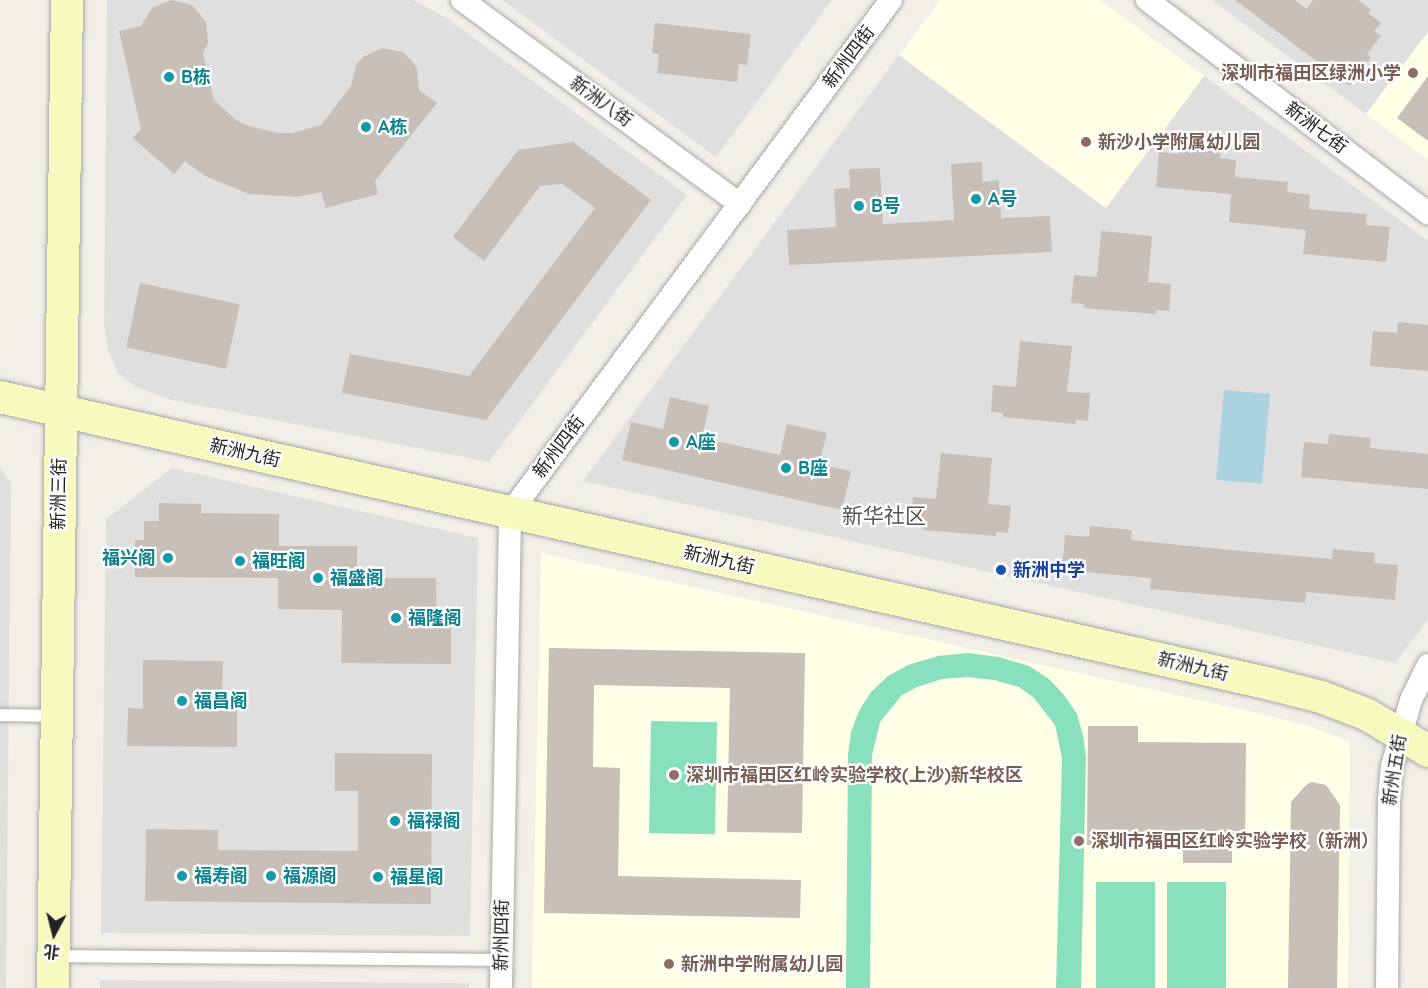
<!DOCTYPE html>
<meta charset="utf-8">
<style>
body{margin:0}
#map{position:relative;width:1428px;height:988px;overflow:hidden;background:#f2efe9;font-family:Quicksand,"Noto Sans SC",sans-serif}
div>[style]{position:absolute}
.residential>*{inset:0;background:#e0dfdf}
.education>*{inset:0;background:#ffffe5}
.pitch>*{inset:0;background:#88e0be;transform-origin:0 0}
.water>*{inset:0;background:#aad3df;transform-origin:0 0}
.building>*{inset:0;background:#c7bfb8;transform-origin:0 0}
.roads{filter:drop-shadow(0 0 2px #a9a9a9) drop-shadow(0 0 2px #a9a9a9)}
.lane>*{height:12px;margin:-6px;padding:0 6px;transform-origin:6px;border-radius:6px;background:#fff}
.street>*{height:22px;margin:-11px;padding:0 11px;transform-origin:11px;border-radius:11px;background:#fff}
.secondary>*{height:32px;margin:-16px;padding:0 16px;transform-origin:16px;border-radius:16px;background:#f7fabf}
.dots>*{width:16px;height:16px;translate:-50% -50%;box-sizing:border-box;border:3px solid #fff;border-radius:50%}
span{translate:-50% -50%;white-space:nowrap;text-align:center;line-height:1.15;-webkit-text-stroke:4.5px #fff;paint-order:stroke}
.street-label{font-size:18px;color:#222}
.education-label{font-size:18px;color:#785e54;font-weight:700}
.right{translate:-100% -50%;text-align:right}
.left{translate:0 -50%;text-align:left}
.culture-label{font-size:18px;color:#0d838f;font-weight:700}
.transit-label{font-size:18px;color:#164399;font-weight:700}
.quarter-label{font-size:21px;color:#555}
.north{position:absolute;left:24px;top:904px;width:60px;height:60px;-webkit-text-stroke:4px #fff;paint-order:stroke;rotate:187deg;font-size:16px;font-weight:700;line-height:24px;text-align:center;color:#222}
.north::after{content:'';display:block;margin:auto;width:21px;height:27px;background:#222;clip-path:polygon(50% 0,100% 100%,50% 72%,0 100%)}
</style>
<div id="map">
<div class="residential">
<i style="clip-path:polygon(107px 0,413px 0,447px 18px,687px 195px,489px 462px,172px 400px,136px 387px,118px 373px,108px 351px,104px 324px)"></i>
<i style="clip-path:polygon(502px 0,832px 0,716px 157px)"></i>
<i style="clip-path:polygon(1212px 0,1428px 0,1428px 32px,1366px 114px)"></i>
<i style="clip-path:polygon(899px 55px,1106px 208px,1204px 76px,1428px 241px,1428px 620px,1395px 663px,583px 481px)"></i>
<i style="clip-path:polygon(0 468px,11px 483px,6px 988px,0 988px)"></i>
<i style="clip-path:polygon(172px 468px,478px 538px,470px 936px,101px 933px,106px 519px)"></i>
<i style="clip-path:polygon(100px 980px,469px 983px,469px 988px,100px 988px)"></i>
</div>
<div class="education">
<i style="clip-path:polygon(940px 0,1100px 0,1204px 76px,1106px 208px,899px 55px)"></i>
<i style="clip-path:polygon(1428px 32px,1428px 160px,1366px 114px)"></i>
<i style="clip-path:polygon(541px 553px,1262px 714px,1312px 727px,1350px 742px,1348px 988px,532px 988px)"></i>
</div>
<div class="pitch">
<i style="clip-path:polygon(968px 653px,999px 657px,1029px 666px,1049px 679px,1064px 695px,1077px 714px,1083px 736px,1086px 757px,1081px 988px,1056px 988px,1062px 758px,1055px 725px,1033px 697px,1019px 687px,994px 680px,968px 677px,942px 679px,917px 687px,902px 695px,880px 722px,872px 755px,870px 988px,846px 988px,848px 754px,851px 732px,859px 711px,871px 692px,888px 676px,908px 665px,938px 656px)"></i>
<i style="left:651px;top:721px;width:66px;height:112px;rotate:1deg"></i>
<i style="left:1096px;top:882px;width:59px;height:106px"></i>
<i style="left:1167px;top:882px;width:59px;height:106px"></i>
</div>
<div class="water">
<i style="left:1224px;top:390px;width:46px;height:90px;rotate:5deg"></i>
</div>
<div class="building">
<i style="clip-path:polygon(171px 0,192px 5px,206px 22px,208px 43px,203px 53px,214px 100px,236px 120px,249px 126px,278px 133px,293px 133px,321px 125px,351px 86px,356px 65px,363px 57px,382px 48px,403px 52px,411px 60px,417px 68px,419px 90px,437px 103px,375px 181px,378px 194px,326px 208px,321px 192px,297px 197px,249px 194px,205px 176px,185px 161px,174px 174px,133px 138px,141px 129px,119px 31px,141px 26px,152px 8px)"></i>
<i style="clip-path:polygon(1235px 0,1294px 0,1307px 9px,1313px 0,1358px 0,1371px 10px,1368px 13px,1381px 23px,1374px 31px,1381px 36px,1367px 54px,1371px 57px,1350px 86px)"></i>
<i style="clip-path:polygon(655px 23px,751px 34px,747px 65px,739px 64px,737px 82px,657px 73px,659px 54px,652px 53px)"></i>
<i style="clip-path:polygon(1428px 76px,1428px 141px,1397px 118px)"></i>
<i style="clip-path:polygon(573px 142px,651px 200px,486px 420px,342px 393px,350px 354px,469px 376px,595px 208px,562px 184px,540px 186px,484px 261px,453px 237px,518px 150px)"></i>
<i style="clip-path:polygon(1179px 144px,1221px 148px,1220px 158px,1236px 160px,1235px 177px,1288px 182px,1287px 192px,1310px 195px,1309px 209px,1367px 214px,1366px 225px,1390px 227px,1386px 262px,1303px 254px,1306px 230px,1229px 222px,1231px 194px,1156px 187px,1159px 152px,1178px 154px)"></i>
<i style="clip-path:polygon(982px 162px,983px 182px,999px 180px,1001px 218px,1050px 216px,1052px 252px,789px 265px,787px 230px,836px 227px,834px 189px,850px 188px,849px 169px,880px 168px,883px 224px,919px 222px,954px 220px,951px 164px)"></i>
<i style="clip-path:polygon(1101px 231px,1152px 236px,1148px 282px,1171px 284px,1169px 311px,1156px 310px,1156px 314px,1083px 308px,1084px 304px,1071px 303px,1074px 275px,1097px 277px)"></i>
<i style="left:140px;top:283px;width:102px;height:66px;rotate:12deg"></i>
<i style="clip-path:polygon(1398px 322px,1428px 325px,1428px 371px,1370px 366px,1373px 331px,1397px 333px)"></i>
<i style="clip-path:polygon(1020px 341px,1072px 346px,1067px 392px,1090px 393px,1088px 421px,1076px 420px,1075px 424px,1003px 417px,1003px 413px,991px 412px,993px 385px,1016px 387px)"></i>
<i style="clip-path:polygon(670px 397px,709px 406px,702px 438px,780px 455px,787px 424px,827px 433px,819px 464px,851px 471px,842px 510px,622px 460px,631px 422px,663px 429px)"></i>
<i style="clip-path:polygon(1329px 434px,1371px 438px,1370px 448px,1428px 454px,1428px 489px,1301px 477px,1304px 442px,1328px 444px)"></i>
<i style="clip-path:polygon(941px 453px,992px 458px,988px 504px,1011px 506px,1008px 533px,996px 532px,996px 536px,923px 530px,923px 526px,911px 525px,913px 497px,936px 499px)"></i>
<i style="clip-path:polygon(159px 503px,201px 504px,201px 513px,279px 514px,279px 546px,357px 546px,357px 578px,436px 578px,437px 626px,451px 626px,451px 664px,341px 663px,342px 610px,278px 609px,278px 578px,135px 577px,135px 540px,144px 540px,144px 521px,159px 521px)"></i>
<i style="clip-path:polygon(1090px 526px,1132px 530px,1131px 540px,1220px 549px,1332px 559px,1333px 549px,1375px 553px,1374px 563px,1398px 565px,1395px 600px,1306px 592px,1305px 603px,1150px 589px,1151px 578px,1062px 570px,1065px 535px,1089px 537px)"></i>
<i style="clip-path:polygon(549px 648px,805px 653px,802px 833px,727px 832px,730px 688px,594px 685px,593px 767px,620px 768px,618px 876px,801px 880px,800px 918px,544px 913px)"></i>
<i style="clip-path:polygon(143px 660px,223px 661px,222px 709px,237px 709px,237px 747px,127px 746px,128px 708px,143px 709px)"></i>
<i style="clip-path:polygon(1088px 726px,1138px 726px,1138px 742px,1246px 743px,1245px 847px,1232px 846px,1232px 863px,1183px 863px,1183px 846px,1087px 845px)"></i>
<i style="clip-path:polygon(335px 753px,432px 754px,431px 904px,145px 901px,146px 829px,218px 830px,218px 850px,358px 851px,358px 791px,335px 791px)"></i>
<i style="clip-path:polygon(1312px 782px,1326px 785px,1340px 805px,1337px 988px,1288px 988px,1291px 802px,1306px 785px)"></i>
</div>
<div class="roads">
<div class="lane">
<i style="left:0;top:715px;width:56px;rotate:1deg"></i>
<i style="left:53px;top:956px;width:448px;rotate:0.5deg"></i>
</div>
<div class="street">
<i style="left:462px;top:0;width:345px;rotate:36.3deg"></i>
<i style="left:1147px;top:0;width:353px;rotate:37.2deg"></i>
<i style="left:501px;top:988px;width:475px;rotate:-88.9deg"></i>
<i style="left:510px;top:513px;width:639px;rotate:-53.4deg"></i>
<i style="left:1387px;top:988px;width:188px;rotate:-89.4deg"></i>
<i style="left:1389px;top:800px;width:34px;rotate:-85deg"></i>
<i style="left:1392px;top:766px;width:69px;rotate:-73.9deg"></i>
<i style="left:1411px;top:700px;width:39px;rotate:-64deg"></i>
</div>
<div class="secondary">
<i style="left:0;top:397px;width:1302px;rotate:12.73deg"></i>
<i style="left:1270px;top:684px;width:53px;rotate:14.3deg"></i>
<i style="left:1321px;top:697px;width:48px;rotate:20.7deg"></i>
<i style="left:1366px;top:714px;width:72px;rotate:30.8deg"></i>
<i style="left:53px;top:988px;width:988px;rotate:-89.19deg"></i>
</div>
</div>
<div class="dots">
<i style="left:1413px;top:73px;background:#8d6e63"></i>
<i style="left:169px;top:77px;background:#0f9aa8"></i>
<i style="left:366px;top:127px;background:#0f9aa8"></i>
<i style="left:1086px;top:142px;background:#8d6e63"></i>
<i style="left:976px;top:199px;background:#0f9aa8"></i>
<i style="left:859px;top:206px;background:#0f9aa8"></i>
<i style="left:674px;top:442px;background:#0f9aa8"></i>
<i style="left:786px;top:468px;background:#0f9aa8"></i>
<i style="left:168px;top:558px;background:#0f9aa8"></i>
<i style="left:240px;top:561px;background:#0f9aa8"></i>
<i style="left:1001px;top:570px;background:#1a4fb4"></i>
<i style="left:318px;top:578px;background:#0f9aa8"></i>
<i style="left:396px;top:618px;background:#0f9aa8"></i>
<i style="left:182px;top:701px;background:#0f9aa8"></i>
<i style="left:674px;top:775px;background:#8d6e63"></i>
<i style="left:395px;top:821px;background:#0f9aa8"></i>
<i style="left:1079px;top:841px;background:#8d6e63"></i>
<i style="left:182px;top:876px;background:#0f9aa8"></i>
<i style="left:271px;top:876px;background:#0f9aa8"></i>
<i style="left:378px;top:877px;background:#0f9aa8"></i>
<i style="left:669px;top:964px;background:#8d6e63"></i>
</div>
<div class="street-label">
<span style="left:849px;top:57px;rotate:-53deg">新州四街</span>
<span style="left:601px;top:102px;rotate:36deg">新洲八街</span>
<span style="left:1316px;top:128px;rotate:37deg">新洲七街</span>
<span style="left:559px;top:447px;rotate:-53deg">新州四街</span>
<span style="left:245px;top:453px;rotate:13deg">新洲九街</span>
<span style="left:59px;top:494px;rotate:-89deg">新洲三街</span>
<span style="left:719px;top:560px;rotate:13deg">新洲九街</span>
<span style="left:1193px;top:667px;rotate:13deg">新洲九街</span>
<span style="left:1395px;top:770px;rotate:-81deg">新州五街</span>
<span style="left:502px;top:935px;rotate:-89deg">新州四街</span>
</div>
<div class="education-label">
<span class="right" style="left:1401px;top:73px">深圳市福田区绿洲小学</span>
<span class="left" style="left:1098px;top:142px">新沙小学附属幼儿园</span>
<span class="left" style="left:686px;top:775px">深圳市福田区红岭实验学校(上沙)新华校区</span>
<span class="left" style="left:1091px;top:841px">深圳市福田区红岭实验学校（新洲）</span>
<span class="left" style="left:681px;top:964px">新洲中学附属幼儿园</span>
</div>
<div class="culture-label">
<span class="left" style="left:181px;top:77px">B栋</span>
<span class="left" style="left:378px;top:127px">A栋</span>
<span class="left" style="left:988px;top:199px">A号</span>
<span class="left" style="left:871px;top:206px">B号</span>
<span class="left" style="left:686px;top:442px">A座</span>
<span class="left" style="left:798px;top:468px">B座</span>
<span class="right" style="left:156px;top:558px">福兴阁</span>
<span class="left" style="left:252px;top:561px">福旺阁</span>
<span class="left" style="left:330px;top:578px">福盛阁</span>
<span class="left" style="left:408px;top:618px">福隆阁</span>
<span class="left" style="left:194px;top:701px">福昌阁</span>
<span class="left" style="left:407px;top:821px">福禄阁</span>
<span class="left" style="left:194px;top:876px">福寿阁</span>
<span class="left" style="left:283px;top:876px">福源阁</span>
<span class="left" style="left:390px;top:877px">福星阁</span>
</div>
<div class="transit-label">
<span class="left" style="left:1013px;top:570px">新洲中学</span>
</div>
<div class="quarter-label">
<span style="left:884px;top:515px">新华社区</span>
</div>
<div class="north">北</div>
</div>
